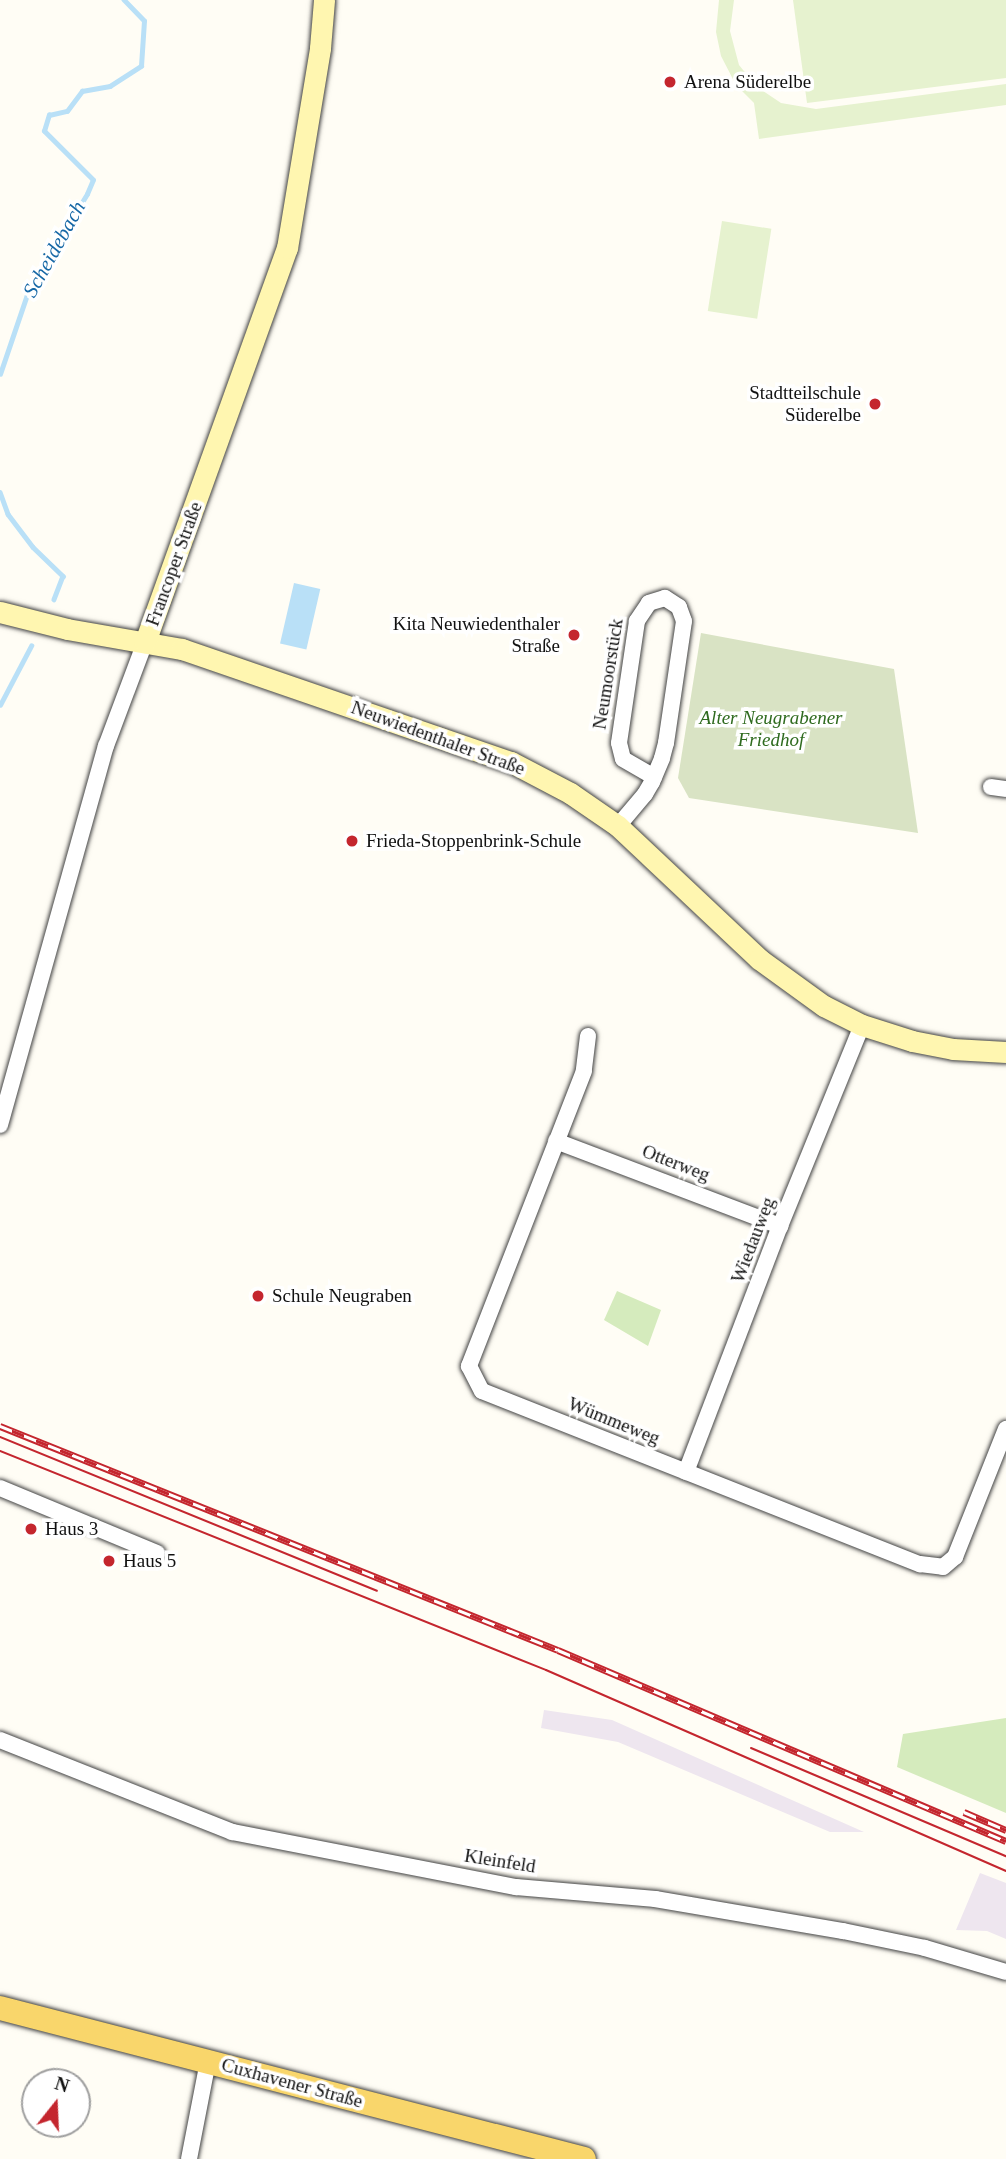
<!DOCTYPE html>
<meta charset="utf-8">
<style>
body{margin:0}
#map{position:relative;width:1006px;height:2159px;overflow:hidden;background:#fffdf5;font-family:Georgia,serif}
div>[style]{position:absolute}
.industrial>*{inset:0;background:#eee6ef}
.green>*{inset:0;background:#d5ebbd}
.cemetery>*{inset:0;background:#d9e3c4}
.pitch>*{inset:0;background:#e6f2cf;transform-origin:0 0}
.water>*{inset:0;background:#b9e0f7;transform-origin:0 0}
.stream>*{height:4.5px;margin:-2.25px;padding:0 2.25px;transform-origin:2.25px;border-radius:2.25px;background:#b9e0f7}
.roads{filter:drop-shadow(0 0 2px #444) drop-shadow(0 0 2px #444)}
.street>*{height:16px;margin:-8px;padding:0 8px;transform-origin:8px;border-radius:8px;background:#fff}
.secondary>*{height:21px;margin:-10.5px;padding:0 10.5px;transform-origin:10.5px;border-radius:10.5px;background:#fff6b0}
.primary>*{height:24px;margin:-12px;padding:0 12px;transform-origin:12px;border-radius:12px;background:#f9d66b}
.tram>*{height:2px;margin:-1px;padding:0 1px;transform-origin:1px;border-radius:1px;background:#c4262e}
.rail>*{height:7px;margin-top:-3.5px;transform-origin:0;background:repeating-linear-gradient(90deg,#fff 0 13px,#c4262e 0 26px);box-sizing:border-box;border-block:2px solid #c4262e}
.dots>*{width:19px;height:19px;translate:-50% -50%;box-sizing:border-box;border:4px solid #fff;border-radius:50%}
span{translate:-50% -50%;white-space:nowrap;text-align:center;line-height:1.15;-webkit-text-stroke:7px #fff;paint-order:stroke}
.poi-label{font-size:19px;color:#111}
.left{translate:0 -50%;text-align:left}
.right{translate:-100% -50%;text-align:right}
.street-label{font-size:19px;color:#111}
.park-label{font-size:19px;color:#2f6b1f;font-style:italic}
.water-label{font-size:21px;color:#1768a6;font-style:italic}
.north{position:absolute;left:21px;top:2068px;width:70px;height:70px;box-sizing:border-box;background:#fff;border:2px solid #a0a0a0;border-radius:50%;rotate:18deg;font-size:19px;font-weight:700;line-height:28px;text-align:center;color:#111}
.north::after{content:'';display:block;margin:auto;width:24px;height:32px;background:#c4262e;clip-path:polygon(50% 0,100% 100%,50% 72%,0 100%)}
</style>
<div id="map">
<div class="industrial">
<i style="clip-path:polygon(544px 1710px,612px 1720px,864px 1832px,830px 1832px,618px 1742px,541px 1728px)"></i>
<i style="clip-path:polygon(980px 1873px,1006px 1883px,1006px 1939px,987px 1931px,956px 1930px)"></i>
</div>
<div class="green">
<i style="clip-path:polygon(617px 1291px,661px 1310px,648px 1346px,604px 1320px)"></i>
<i style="clip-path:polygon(1006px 1718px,1006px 1813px,897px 1767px,903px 1734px)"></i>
</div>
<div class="cemetery">
<i style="clip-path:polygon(701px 633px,894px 669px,918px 833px,689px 798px,678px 778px)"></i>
</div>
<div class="pitch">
<i style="clip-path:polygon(719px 0,734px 0,730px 31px,739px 65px,757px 87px,781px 103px,816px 109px,1006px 84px,1006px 105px,759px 139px,754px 103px,736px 85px,721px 56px,716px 32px)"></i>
<i style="clip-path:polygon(793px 0,1006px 0,1006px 78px,807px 103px)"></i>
<i style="left:722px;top:221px;width:50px;height:91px;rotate:9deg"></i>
</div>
<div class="water">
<i style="left:294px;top:583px;width:27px;height:62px;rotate:13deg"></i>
</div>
<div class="stream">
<i style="left:0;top:374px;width:90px;rotate:-71.2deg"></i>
<i style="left:29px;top:289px;width:111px;rotate:-58.6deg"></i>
<i style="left:87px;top:194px;width:15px;rotate:-67deg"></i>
<i style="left:93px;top:180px;width:69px;rotate:-135deg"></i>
<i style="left:44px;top:131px;width:17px;rotate:-73deg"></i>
<i style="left:49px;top:115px;width:18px;rotate:-13deg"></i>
<i style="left:67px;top:111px;width:25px;rotate:-53deg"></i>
<i style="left:82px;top:91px;width:28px;rotate:-10deg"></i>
<i style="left:110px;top:86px;width:37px;rotate:-33deg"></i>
<i style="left:141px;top:66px;width:45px;rotate:-86.2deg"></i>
<i style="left:144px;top:21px;width:29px;rotate:-134deg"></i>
<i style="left:0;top:492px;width:23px;rotate:70deg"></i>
<i style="left:8px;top:514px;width:41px;rotate:52.9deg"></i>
<i style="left:33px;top:547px;width:42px;rotate:44deg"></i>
<i style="left:63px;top:576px;width:25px;rotate:111deg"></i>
<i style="left:0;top:705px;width:67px;rotate:-62.3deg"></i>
</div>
<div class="roads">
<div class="street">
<i style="left:991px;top:787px;width:15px;rotate:8deg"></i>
<i style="left:618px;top:826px;width:42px;rotate:-49.8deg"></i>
<i style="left:645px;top:794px;width:14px;rotate:-60deg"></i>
<i style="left:652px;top:782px;width:26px;rotate:-67deg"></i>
<i style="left:662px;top:758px;width:16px;rotate:-75deg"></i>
<i style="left:666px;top:743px;width:123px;rotate:-81.6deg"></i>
<i style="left:684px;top:621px;width:15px;rotate:-110deg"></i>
<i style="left:679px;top:607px;width:17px;rotate:-147deg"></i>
<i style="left:665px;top:598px;width:17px;rotate:163deg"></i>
<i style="left:649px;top:603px;width:22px;rotate:124deg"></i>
<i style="left:637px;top:621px;width:123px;rotate:98.4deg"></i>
<i style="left:619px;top:743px;width:16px;rotate:76deg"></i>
<i style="left:623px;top:759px;width:36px;rotate:30deg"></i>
<i style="left:588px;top:1036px;width:35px;rotate:97deg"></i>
<i style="left:584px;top:1071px;width:317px;rotate:111.3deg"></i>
<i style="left:469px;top:1366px;width:28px;rotate:63deg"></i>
<i style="left:482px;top:1391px;width:471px;rotate:21.6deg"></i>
<i style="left:920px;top:1564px;width:23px;rotate:7deg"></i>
<i style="left:943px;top:1567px;width:16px;rotate:-40deg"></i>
<i style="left:955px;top:1557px;width:138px;rotate:-68.3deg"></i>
<i style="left:0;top:1125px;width:394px;rotate:-74.4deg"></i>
<i style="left:106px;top:746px;width:111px;rotate:-69.4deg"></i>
<i style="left:556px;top:1141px;width:240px;rotate:20.8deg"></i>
<i style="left:686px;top:1472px;width:263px;rotate:-69.1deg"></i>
<i style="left:780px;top:1226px;width:217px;rotate:-67.8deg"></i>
<i style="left:0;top:1488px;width:170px;rotate:22.5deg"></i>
<i style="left:0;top:1740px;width:250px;rotate:21.6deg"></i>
<i style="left:232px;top:1832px;width:289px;rotate:11deg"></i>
<i style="left:516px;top:1887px;width:140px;rotate:4.9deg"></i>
<i style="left:655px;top:1899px;width:191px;rotate:9.7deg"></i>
<i style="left:843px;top:1931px;width:84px;rotate:11.7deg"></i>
<i style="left:925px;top:1948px;width:84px;rotate:16.5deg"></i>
<i style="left:189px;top:2159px;width:100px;rotate:-79deg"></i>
</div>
<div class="secondary">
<i style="left:0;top:612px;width:69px;rotate:14.2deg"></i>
<i style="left:67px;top:629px;width:117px;rotate:9.9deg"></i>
<i style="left:182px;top:649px;width:348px;rotate:19deg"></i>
<i style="left:511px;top:762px;width:67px;rotate:27.7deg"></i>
<i style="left:570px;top:793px;width:58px;rotate:34.5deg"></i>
<i style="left:618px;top:826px;width:194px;rotate:43.3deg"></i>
<i style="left:759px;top:959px;width:80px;rotate:35.9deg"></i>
<i style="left:824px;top:1006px;width:42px;rotate:26.6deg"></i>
<i style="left:862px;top:1025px;width:52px;rotate:17.7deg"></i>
<i style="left:912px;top:1041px;width:42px;rotate:11deg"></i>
<i style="left:953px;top:1049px;width:53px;rotate:3.2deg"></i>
<i style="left:145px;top:642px;width:419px;rotate:-70.2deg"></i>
<i style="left:287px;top:248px;width:203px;rotate:-80.6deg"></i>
<i style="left:320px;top:48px;width:48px;rotate:-85.2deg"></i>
</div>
<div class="primary">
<i style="left:0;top:2008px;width:603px;rotate:14.5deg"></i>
</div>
</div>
<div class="tram">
<i style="left:0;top:1437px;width:407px;rotate:22.2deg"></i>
<i style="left:0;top:1451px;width:588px;rotate:21.86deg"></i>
<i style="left:546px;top:1670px;width:502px;rotate:23.6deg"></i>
<i style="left:751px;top:1748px;width:277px;rotate:23deg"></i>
</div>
<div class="rail">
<i style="left:0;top:1426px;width:601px;rotate:21.87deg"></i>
<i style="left:558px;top:1650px;width:487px;rotate:23.1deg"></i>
<i style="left:964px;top:1812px;width:46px;rotate:23.2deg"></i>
</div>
<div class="dots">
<i style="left:670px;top:82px;background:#c4262e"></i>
<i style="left:875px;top:404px;background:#c4262e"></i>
<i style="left:574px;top:635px;background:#c4262e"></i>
<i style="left:352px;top:841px;background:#c4262e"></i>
<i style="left:258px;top:1296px;background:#c4262e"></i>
<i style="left:31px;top:1529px;background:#c4262e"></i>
<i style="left:109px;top:1561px;background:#c4262e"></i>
</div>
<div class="poi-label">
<span class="left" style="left:684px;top:82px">Arena Süderelbe</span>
<span class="right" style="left:861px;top:404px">Stadtteilschule<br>Süderelbe</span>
<span class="right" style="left:560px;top:635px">Kita Neuwiedenthaler<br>Straße</span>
<span class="left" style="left:366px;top:841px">Frieda-Stoppenbrink-Schule</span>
<span class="left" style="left:272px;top:1296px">Schule Neugraben</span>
<span class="left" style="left:45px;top:1529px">Haus 3</span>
<span class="left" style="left:123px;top:1561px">Haus 5</span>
</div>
<div class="street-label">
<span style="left:174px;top:564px;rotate:-70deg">Francoper Straße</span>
<span style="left:608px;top:674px;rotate:-81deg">Neumoorstück</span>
<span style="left:438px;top:738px;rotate:20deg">Neuwiedenthaler Straße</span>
<span style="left:676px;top:1163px;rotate:21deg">Otterweg</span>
<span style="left:753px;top:1240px;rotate:-69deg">Wiedauweg</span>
<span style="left:614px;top:1421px;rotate:22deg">Wümmeweg</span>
<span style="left:500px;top:1861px;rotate:9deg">Kleinfeld</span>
<span style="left:292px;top:2083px;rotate:15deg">Cuxhavener Straße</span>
</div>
<div class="park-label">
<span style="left:771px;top:729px">Alter Neugrabener<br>Friedhof</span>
</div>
<div class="water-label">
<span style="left:54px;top:249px;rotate:-61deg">Scheidebach</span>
</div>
<div class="north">N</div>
</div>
